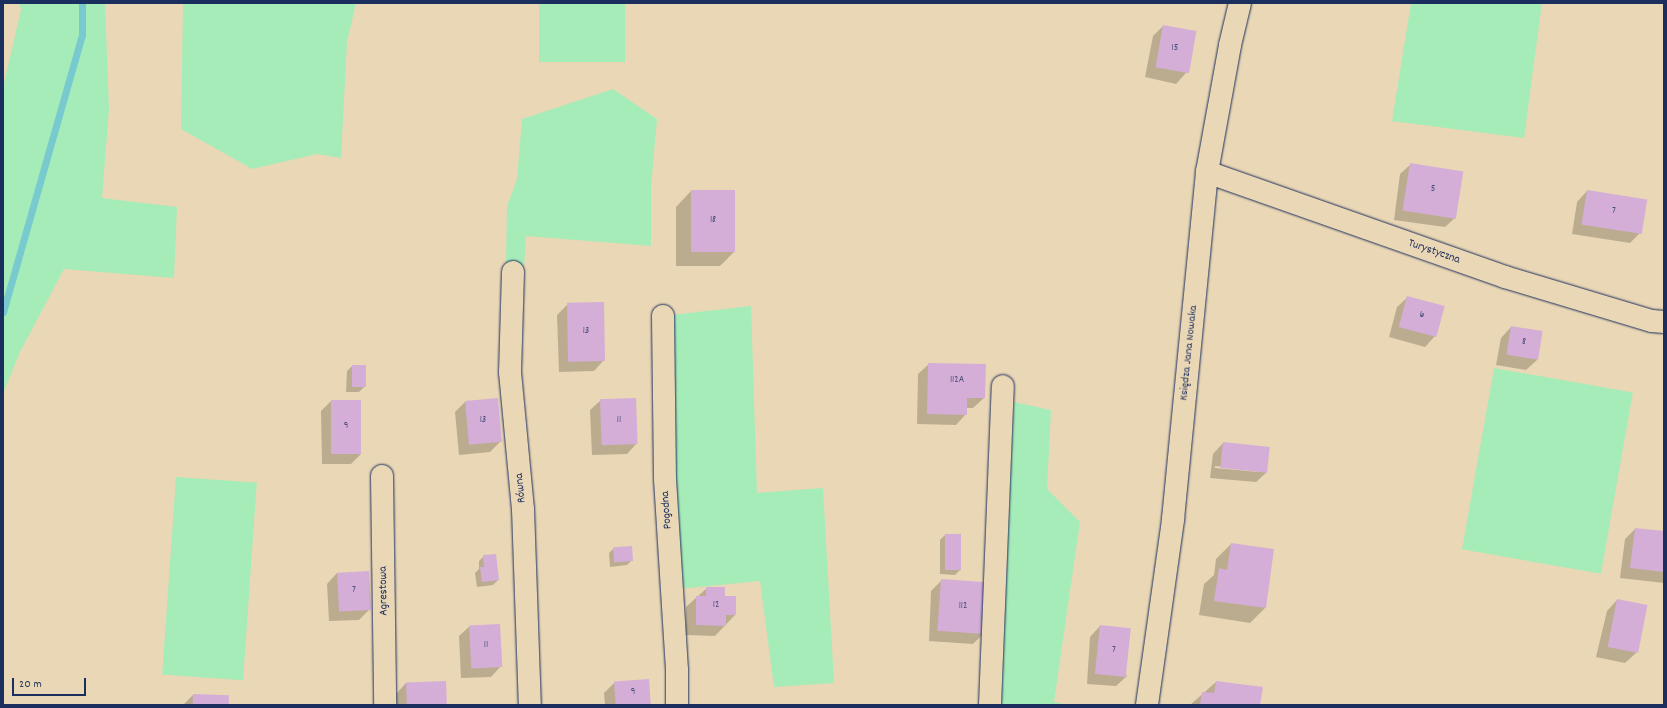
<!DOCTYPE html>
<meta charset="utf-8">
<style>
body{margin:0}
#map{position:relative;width:1667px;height:708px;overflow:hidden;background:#ead7b5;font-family:Dekko,sans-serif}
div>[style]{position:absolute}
.green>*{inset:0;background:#a6ecb8;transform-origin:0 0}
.shadow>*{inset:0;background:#0003}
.stream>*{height:7px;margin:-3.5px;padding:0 3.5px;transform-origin:3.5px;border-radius:3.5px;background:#79cacf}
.building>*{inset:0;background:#d4aed7;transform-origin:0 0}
.roads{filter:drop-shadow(0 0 1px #1b2f5e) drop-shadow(0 0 1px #1b2f5e)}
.minor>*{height:22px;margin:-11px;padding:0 11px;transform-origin:11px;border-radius:11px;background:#ead7b5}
span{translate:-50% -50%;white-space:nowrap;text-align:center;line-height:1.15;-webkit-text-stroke:4px #ead7b5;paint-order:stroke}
.number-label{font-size:10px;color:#494f7c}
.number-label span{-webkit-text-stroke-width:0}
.street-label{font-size:12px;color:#1b2f5e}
.frame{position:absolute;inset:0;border:4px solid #1b2f5e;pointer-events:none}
.scale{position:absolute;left:12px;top:678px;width:74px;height:18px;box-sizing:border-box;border:2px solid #1b2f5e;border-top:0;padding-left:5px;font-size:12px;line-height:14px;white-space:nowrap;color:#1b2f5e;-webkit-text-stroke:3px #ead7b5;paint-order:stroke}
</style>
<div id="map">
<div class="green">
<i style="clip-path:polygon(19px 3px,105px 3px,109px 109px,102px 198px,177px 207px,174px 278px,64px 269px,20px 352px,3px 393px,3px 87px,21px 10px)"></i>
<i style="clip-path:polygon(183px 3px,356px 3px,347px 42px,341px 158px,317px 154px,252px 169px,181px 129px)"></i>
<i style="left:539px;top:3px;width:86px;height:59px"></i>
<i style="clip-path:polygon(1411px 3px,1542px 3px,1524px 138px,1392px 121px)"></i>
<i style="clip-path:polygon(613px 89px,657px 119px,651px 187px,651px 246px,526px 236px,524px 267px,506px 266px,507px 206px,517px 179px,522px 119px)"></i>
<i style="clip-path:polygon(751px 306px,757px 493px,823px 488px,834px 683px,774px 687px,760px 581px,679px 589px,673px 473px,671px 315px)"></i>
<i style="left:1494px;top:368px;width:141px;height:184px;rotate:10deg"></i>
<i style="clip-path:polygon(1014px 402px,1051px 410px,1047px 489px,1080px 522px,1054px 702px,1068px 705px,998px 705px)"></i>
<i style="left:176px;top:477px;width:81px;height:198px;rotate:4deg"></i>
</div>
<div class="shadow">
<i style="clip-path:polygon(1163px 26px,1186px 73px,1176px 84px,1145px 77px,1153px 36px)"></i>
<i style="clip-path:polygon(1411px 164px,1456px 217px,1445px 227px,1394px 220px,1400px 174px)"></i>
<i style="clip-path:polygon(691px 191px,735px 251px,720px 266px,676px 266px,676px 207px)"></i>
<i style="clip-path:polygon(1587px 191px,1641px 232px,1630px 243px,1572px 234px,1577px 202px)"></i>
<i style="clip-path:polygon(1408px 297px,1435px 336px,1425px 347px,1389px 337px,1397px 307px)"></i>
<i style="clip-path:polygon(568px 304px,604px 360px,594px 371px,559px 372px,557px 315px)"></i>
<i style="clip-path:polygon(1511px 327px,1537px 360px,1526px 370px,1496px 365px,1501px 338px)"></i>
<i style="clip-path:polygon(929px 364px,984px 398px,973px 408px,966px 408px,966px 414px,956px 425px,917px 424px,918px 374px)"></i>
<i style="clip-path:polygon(352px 366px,365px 366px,364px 387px,359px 392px,346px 392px,347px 371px)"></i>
<i style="clip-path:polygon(601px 400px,637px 443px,627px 454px,592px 455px,590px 410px)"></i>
<i style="clip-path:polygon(331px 401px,361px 454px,351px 464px,322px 464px,321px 411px)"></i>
<i style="clip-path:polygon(465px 402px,501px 441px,490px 452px,459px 455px,455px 412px)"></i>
<i style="clip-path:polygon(evenodd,1223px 443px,1267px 472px,1256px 482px,1210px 478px,1213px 454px,1223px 443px,1215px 466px,1259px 470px,1259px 472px,1215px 468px,1215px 466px)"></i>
<i style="clip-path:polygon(1635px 529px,1664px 532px,1664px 583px,1620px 578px,1625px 539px)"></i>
<i style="clip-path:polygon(945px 535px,960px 570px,955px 575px,940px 574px,940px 540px)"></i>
<i style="clip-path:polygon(1231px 544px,1273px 550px,1265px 608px,1250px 623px,1199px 615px,1204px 584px,1214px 575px,1216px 559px)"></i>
<i style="clip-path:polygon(614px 548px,632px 560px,627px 565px,610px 567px,609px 553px)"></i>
<i style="clip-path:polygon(484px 556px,498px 580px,493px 585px,477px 587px,475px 573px,479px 569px,479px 561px)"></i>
<i style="clip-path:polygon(337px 573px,370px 609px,359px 620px,329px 621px,327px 584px)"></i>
<i style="clip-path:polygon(942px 580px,983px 634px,973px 644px,929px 641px,931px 591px)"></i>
<i style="clip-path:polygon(707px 588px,724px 597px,735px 615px,715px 636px,686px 635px,686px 607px)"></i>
<i style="clip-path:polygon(1617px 600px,1636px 653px,1625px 663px,1596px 657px,1607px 611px)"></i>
<i style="clip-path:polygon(470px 626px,501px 666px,491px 677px,461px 678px,459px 636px)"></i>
<i style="clip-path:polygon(1100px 626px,1127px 676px,1116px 686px,1087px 684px,1090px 637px)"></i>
<i style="clip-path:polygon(615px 682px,650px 705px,605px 705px,604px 693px)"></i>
<i style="clip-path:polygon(1216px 682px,1259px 705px,1190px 705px)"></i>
<i style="clip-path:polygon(406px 683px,446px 705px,397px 705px,396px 694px)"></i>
<i style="clip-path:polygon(193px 695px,228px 705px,183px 705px)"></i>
</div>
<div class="stream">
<i style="left:3px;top:312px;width:288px;rotate:-74.1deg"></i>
<i style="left:82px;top:35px;width:32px;rotate:-90deg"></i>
</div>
<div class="building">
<i style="left:1163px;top:25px;width:34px;height:43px;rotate:10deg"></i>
<i style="left:1410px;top:163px;width:54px;height:48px;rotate:9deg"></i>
<i style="left:691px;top:190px;width:44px;height:62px"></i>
<i style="left:1587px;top:190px;width:61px;height:35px;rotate:9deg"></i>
<i style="left:1407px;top:296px;width:39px;height:32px;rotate:15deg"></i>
<i style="left:604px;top:302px;width:59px;height:37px;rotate:89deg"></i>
<i style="left:1511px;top:326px;width:32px;height:29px;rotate:9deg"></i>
<i style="clip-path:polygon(928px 363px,986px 364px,985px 398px,967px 398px,967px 415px,927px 414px)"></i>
<i style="left:352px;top:365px;width:14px;height:22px"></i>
<i style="left:498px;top:398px;width:44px;height:33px;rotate:85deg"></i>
<i style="left:636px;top:398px;width:46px;height:36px;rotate:88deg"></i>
<i style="left:331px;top:400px;width:30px;height:54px"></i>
<i style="left:1223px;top:442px;width:47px;height:26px;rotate:6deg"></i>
<i style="clip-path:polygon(1635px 528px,1664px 531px,1664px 572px,1630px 568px)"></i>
<i style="left:945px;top:534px;width:16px;height:36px"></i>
<i style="clip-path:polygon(1231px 543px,1274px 549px,1266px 608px,1214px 601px,1219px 568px,1227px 570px)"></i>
<i style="left:632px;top:546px;width:15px;height:19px;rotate:86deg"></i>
<i style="clip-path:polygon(496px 554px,499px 580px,482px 582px,480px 567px,484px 567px,483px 555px)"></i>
<i style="left:369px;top:571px;width:39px;height:32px;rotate:87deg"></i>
<i style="left:941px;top:579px;width:46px;height:52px;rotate:4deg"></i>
<i style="clip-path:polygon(706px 587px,725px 587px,725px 596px,736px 596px,736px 615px,726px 615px,726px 626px,696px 625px,696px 596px,706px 596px)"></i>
<i style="left:1617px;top:599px;width:31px;height:49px;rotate:11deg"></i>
<i style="left:500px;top:624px;width:43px;height:31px;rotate:87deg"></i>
<i style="left:1100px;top:625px;width:31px;height:49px;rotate:6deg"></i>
<i style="left:649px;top:679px;width:26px;height:35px;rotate:86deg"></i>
<i style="left:446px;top:681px;width:24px;height:40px;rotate:88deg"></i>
<i style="clip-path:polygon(1216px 681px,1263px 687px,1260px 705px,1200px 705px,1202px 692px,1214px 693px)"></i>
<i style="left:193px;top:694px;width:36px;height:11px;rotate:2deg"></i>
</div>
<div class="roads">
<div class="minor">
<i style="left:1207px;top:172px;width:316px;rotate:19.4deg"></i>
<i style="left:1505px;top:277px;width:153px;rotate:16.7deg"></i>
<i style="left:1652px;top:321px;width:12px;rotate:5deg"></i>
<i style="left:513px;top:272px;width:100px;rotate:91.7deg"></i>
<i style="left:510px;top:372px;width:138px;rotate:84.6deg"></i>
<i style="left:523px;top:509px;width:196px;rotate:88deg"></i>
<i style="left:663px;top:316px;width:163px;rotate:89.3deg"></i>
<i style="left:665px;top:479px;width:191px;rotate:86.4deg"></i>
<i style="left:677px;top:670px;width:35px;rotate:90deg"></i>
<i style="left:382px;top:476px;width:229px;rotate:89.2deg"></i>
<i style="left:990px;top:705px;width:319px;rotate:-87.7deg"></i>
<i style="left:1147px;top:705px;width:188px;rotate:-82deg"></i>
<i style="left:1173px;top:519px;width:349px;rotate:-84.4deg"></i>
<i style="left:1207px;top:172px;width:129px;rotate:-79.7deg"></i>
<i style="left:1230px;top:45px;width:43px;rotate:-76.6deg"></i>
</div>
</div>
<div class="number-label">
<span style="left:1175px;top:49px">15</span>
<span style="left:1433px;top:190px">5</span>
<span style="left:1614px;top:212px">7</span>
<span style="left:713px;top:221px">18</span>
<span style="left:1422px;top:316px">6</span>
<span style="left:586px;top:332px">13</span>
<span style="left:1524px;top:343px">8</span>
<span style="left:957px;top:381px">112A</span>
<span style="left:483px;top:421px">13</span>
<span style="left:619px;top:421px">11</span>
<span style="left:346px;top:427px">9</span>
<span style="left:354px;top:591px">7</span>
<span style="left:716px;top:606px">12</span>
<span style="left:963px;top:607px">112</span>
<span style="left:486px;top:646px">11</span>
<span style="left:1114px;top:651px">7</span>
<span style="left:633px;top:693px">9</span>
</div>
<div class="street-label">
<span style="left:1434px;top:252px;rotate:19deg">Turystyczna</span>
<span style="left:1189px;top:353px;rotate:-84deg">Księdza Jana Nowaka</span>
<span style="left:521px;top:488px;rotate:-95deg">Równa</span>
<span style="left:667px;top:510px;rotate:-94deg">Pogodna</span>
<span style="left:384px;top:591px;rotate:-91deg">Agrestowa</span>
</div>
<div class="frame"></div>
<div class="scale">20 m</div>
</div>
